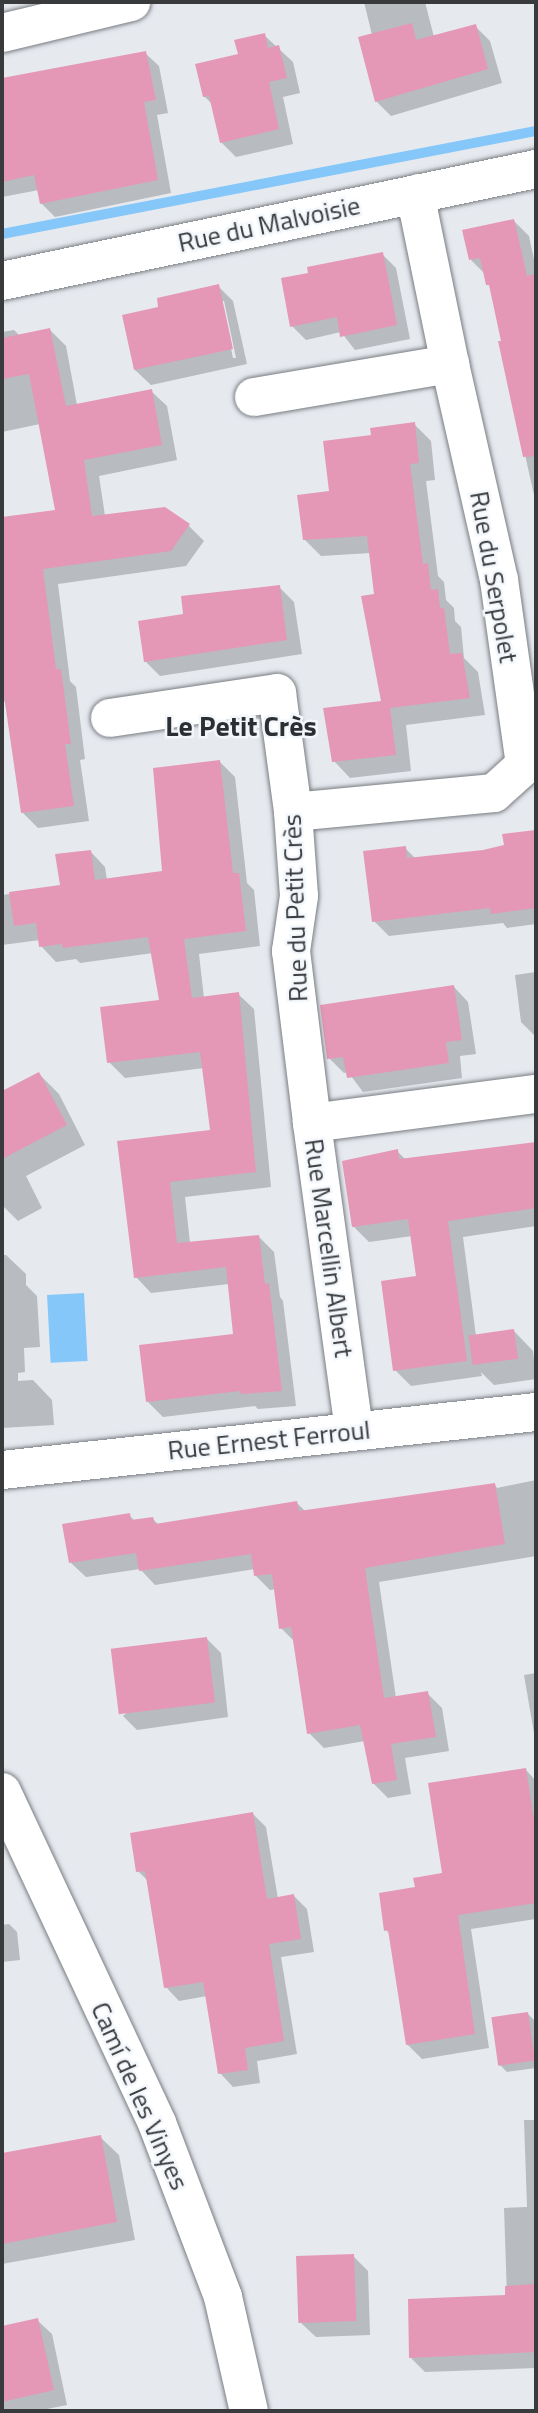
<!DOCTYPE html>
<meta charset="utf-8">
<style>
body{margin:0}
#map{position:relative;width:538px;height:2413px;overflow:hidden;background:#e6eaef;font-family:"Titillium Web",sans-serif}
div>[style]{position:absolute}
.water>*{inset:0;background:#86c7fa;transform-origin:0 0}
.shadow>*{inset:0;background:#0003}
.stream>*{height:10px;margin:-5px;padding:0 5px;transform-origin:5px;border-radius:5px;background:#86c7fa}
.building>*{inset:0;background:#e598b6;transform-origin:0 0}
.roads{filter:drop-shadow(0 0 2px #797d82) drop-shadow(0 0 2px #797d82)}
.street>*{height:38px;margin:-19px;padding:0 19px;transform-origin:19px;border-radius:19px;background:#fff}
span{translate:-50% -50%;white-space:nowrap;text-align:center;line-height:1.15;-webkit-text-stroke:5px #f3f7fc;paint-order:stroke}
.street-label{font-size:26px;color:#393a3c}
.neighbourhood-label{font-size:28px;color:#2b2f32;font-weight:700}
.frame{position:absolute;inset:0;border:4px solid #393a3c;pointer-events:none}
</style>
<div id="map">
<div class="water">
<i style="left:84px;top:1293px;width:68px;height:37px;rotate:87deg"></i>
</div>
<div class="shadow">
<i style="clip-path:polygon(364px 2px,425px 2px,434px 37px,475px 26px,490px 41px,502px 83px,391px 116px,376px 101px,372px 35px)"></i>
<i style="clip-path:polygon(264px 35px,293px 62px,300px 93px,283px 97px,293px 144px,236px 157px,221px 142px,213px 105px,204px 96px,240px 56px)"></i>
<i style="clip-path:polygon(145px 53px,159px 66px,168px 113px,157px 115px,171px 193px,55px 217px,42px 204px,39px 190px,2px 197px,2px 92px)"></i>
<i style="clip-path:polygon(514px 221px,529px 236px,536px 269px,536px 504px,500px 343px,503px 342px,492px 288px,486px 275px,471px 260px)"></i>
<i style="clip-path:polygon(382px 254px,396px 268px,410px 339px,355px 350px,341px 332px,306px 340px,292px 326px)"></i>
<i style="clip-path:polygon(evenodd,218px 286px,233px 301px,247px 364px,151px 385px,135px 370px,161px 309px,218px 286px,221px 301px,224px 301px,236px 358px,233px 358px,221px 301px)"></i>
<i style="clip-path:polygon(14px 330px,20px 336px,50px 330px,66px 346px,77px 405px,151px 391px,167px 406px,177px 460px,99px 476px,105px 516px,189px 526px,204px 541px,186px 566px,58px 584px,70px 681px,76px 687px,85px 759px,80px 760px,89px 821px,38px 828px,22px 812px,7px 704px,2px 699px,2px 519px,57px 512px,40px 424px,2px 432px,2px 332px)"></i>
<i style="clip-path:polygon(414px 424px,431px 441px,435px 480px,426px 481px,438px 576px,444px 582px,446px 600px,454px 608px,455px 621px,461px 627px,464px 658px,478px 672px,485px 715px,406px 725px,411px 771px,350px 778px,334px 761px,383px 703px,371px 553px,321px 556px,304px 539px,331px 493px,373px 436px)"></i>
<i style="clip-path:polygon(279px 587px,294px 602px,302px 654px,160px 676px,145px 661px,185px 616px)"></i>
<i style="clip-path:polygon(220px 762px,235px 777px,247px 883px,254px 890px,260px 946px,199px 954px,204px 998px,238px 994px,254px 1009px,271px 1187px,185px 1197px,190px 1243px,258px 1236px,274px 1252px,280px 1297px,283px 1301px,296px 1406px,258px 1409px,255px 1406px,163px 1417px,148px 1402px,235px 1335px,229px 1284px,151px 1293px,136px 1277px,119px 1142px,212px 1131px,204px 1068px,125px 1078px,109px 1062px,161px 1001px,153px 953px,80px 963px,76px 959px,56px 962px,41px 946px,40px 940px,2px 945px,2px 895px,62px 887px,90px 851px,105px 867px,107px 880px,164px 873px)"></i>
<i style="clip-path:polygon(536px 832px,536px 924px,507px 928px,503px 923px,389px 936px,374px 921px,405px 848px,416px 859px,483px 852px,506px 847px,504px 836px)"></i>
<i style="clip-path:polygon(536px 972px,536px 1037px,521px 1022px,515px 975px)"></i>
<i style="clip-path:polygon(454px 987px,468px 1002px,476px 1054px,460px 1056px,462px 1078px,363px 1092px,348px 1072px,344px 1073px,329px 1058px)"></i>
<i style="clip-path:polygon(39px 1074px,59px 1094px,85px 1145px,26px 1176px,42px 1208px,18px 1221px,2px 1205px,2px 1093px)"></i>
<i style="clip-path:polygon(536px 1143px,536px 1226px,463px 1237px,476px 1336px,514px 1331px,533px 1351px,536px 1379px,494px 1385px,481px 1372px,482px 1376px,411px 1386px,395px 1370px,418px 1278px,412px 1236px,369px 1242px,353px 1226px,397px 1151px,406px 1160px)"></i>
<i style="clip-path:polygon(2px 1255px,6px 1255px,26px 1274px,26px 1285px,37px 1296px,40px 1347px,24px 1348px,25px 1372px,18px 1373px,18px 1381px,33px 1380px,52px 1400px,54px 1425px,2px 1428px)"></i>
<i style="clip-path:polygon(536px 1480px,536px 1556px,379px 1582px,396px 1698px,427px 1693px,442px 1708px,449px 1751px,405px 1758px,411px 1794px,388px 1798px,374px 1784px,365px 1741px,324px 1748px,309px 1733px,295px 1642px,281px 1628px,276px 1589px,270px 1590px,256px 1576px,255px 1569px,155px 1585px,140px 1569px,86px 1577px,71px 1563px,129px 1515px,136px 1522px,153px 1519px,159px 1525px,297px 1503px,306px 1512px,495px 1485px,497px 1488px)"></i>
<i style="clip-path:polygon(207px 1639px,221px 1653px,228px 1717px,137px 1730px,123px 1716px)"></i>
<i style="clip-path:polygon(536px 1673px,536px 1745px,524px 1675px)"></i>
<i style="clip-path:polygon(526px 1770px,536px 1781px,536px 1919px,471px 1929px,489px 2048px,422px 2059px,407px 2044px,391px 1935px,386px 1930px,417px 1889px,444px 1875px)"></i>
<i style="clip-path:polygon(252px 1813px,266px 1827px,278px 1899px,294px 1896px,307px 1909px,314px 1952px,281px 1957px,297px 2054px,257px 2061px,260px 2083px,233px 2087px,220px 2073px,207px 1996px,179px 2001px,166px 1987px,149px 1882px,138px 1871px)"></i>
<i style="clip-path:polygon(9px 1924px,17px 1932px,20px 1960px,2px 1962px,2px 1925px)"></i>
<i style="clip-path:polygon(528px 2014px,536px 2022px,536px 2068px,507px 2072px,499px 2064px)"></i>
<i style="clip-path:polygon(524px 2120px,536px 2120px,536px 2368px,425px 2372px,411px 2358px,507px 2296px,504px 2208px,527px 2207px)"></i>
<i style="clip-path:polygon(100px 2137px,119px 2155px,135px 2240px,2px 2264px,2px 2155px)"></i>
<i style="clip-path:polygon(353px 2256px,368px 2271px,370px 2335px,316px 2337px,301px 2323px)"></i>
<i style="clip-path:polygon(37px 2320px,52px 2334px,67px 2405px,37px 2411px,2px 2411px,2px 2327px)"></i>
</div>
<div class="stream">
<i style="left:2px;top:234px;width:544px;rotate:-10.92deg"></i>
</div>
<div class="building">
<i style="clip-path:polygon(412px 23px,416px 40px,476px 24px,488px 69px,375px 102px,358px 37px)"></i>
<i style="clip-path:polygon(265px 33px,268px 48px,279px 45px,287px 78px,269px 82px,279px 129px,220px 143px,209px 96px,203px 97px,195px 64px,238px 54px,234px 40px)"></i>
<i style="clip-path:polygon(146px 51px,156px 100px,144px 102px,158px 180px,40px 204px,34px 175px,2px 182px,2px 78px)"></i>
<i style="clip-path:polygon(514px 219px,527px 276px,536px 274px,536px 456px,523px 457px,498px 341px,501px 341px,489px 285px,486px 285px,480px 258px,469px 260px,462px 230px)"></i>
<i style="clip-path:polygon(383px 252px,397px 325px,340px 337px,337px 317px,290px 327px,281px 278px,308px 273px,307px 267px)"></i>
<i style="clip-path:polygon(219px 284px,233px 349px,134px 370px,122px 315px,158px 307px,157px 298px)"></i>
<i style="clip-path:polygon(50px 328px,66px 406px,152px 389px,162px 445px,84px 460px,92px 516px,165px 507px,190px 524px,171px 551px,43px 569px,56px 669px,61px 669px,71px 744px,65px 744px,74px 806px,21px 813px,4px 696px,2px 696px,2px 517px,55px 510px,29px 374px,2px 379px,2px 338px)"></i>
<i style="clip-path:polygon(415px 422px,419px 463px,410px 464px,423px 564px,428px 563px,431px 590px,438px 589px,440px 608px,444px 608px,450px 654px,462px 653px,470px 698px,390px 708px,396px 755px,332px 762px,323px 708px,381px 701px,361px 596px,374px 594px,367px 536px,303px 540px,297px 495px,329px 491px,323px 441px,371px 435px,370px 428px)"></i>
<i style="clip-path:polygon(280px 585px,287px 640px,144px 662px,138px 621px,183px 614px,181px 596px)"></i>
<i style="clip-path:polygon(220px 760px,233px 873px,239px 873px,246px 931px,184px 939px,192px 998px,239px 992px,256px 1172px,170px 1182px,177px 1243px,259px 1235px,265px 1284px,269px 1283px,282px 1391px,241px 1394px,240px 1391px,146px 1402px,139px 1345px,233px 1334px,226px 1267px,134px 1278px,117px 1141px,210px 1130px,200px 1052px,107px 1063px,100px 1007px,159px 1000px,148px 937px,63px 948px,62px 944px,39px 947px,36px 923px,14px 926px,9px 892px,60px 885px,55px 854px,91px 850px,95px 880px,162px 871px,153px 768px)"></i>
<i style="clip-path:polygon(536px 830px,536px 908px,491px 914px,490px 908px,372px 922px,363px 851px,406px 846px,407px 858px,483px 850px,504px 845px,502px 834px)"></i>
<i style="clip-path:polygon(454px 985px,462px 1040px,446px 1042px,449px 1063px,347px 1078px,343px 1057px,327px 1059px,320px 1005px)"></i>
<i style="clip-path:polygon(39px 1072px,67px 1125px,2px 1159px,2px 1091px)"></i>
<i style="clip-path:polygon(536px 1142px,536px 1208px,448px 1221px,467px 1361px,393px 1371px,381px 1281px,416px 1276px,408px 1219px,352px 1227px,342px 1161px,398px 1149px,399px 1159px)"></i>
<i style="left:514px;top:1329px;width:30px;height:46px;rotate:82deg"></i>
<i style="clip-path:polygon(495px 1483px,505px 1544px,365px 1568px,384px 1698px,428px 1691px,436px 1737px,391px 1744px,397px 1780px,372px 1784px,360px 1725px,307px 1734px,291px 1627px,279px 1629px,272px 1574px,254px 1576px,251px 1554px,139px 1571px,136px 1553px,69px 1563px,62px 1524px,130px 1513px,131px 1520px,153px 1517px,155px 1524px,297px 1501px,299px 1511px)"></i>
<i style="left:207px;top:1637px;width:66px;height:97px;rotate:83deg"></i>
<i style="clip-path:polygon(526px 1768px,536px 1834px,536px 1903px,458px 1915px,475px 2034px,406px 2045px,388px 1930px,384px 1931px,379px 1893px,415px 1887px,413px 1878px,442px 1873px,428px 1783px)"></i>
<i style="clip-path:polygon(253px 1812px,267px 1899px,294px 1894px,301px 1939px,269px 1944px,284px 2041px,245px 2048px,248px 2070px,218px 2074px,203px 1982px,164px 1988px,145px 1871px,136px 1872px,130px 1833px)"></i>
<i style="left:528px;top:2012px;width:49px;height:37px;rotate:82deg"></i>
<i style="clip-path:polygon(101px 2135px,117px 2222px,2px 2244px,2px 2153px)"></i>
<i style="left:354px;top:2254px;width:67px;height:58px;rotate:88deg"></i>
<i style="clip-path:polygon(536px 2284px,536px 2352px,409px 2358px,408px 2299px,505px 2295px,505px 2286px)"></i>
<i style="clip-path:polygon(38px 2318px,54px 2390px,2px 2402px,2px 2326px)"></i>
</div>
<div class="roads">
<div class="street">
<i style="left:2px;top:33px;width:133px;rotate:-13.5deg"></i>
<i style="left:2px;top:281px;width:546px;rotate:-11.85deg"></i>
<i style="left:254px;top:397px;width:199px;rotate:-9.6deg"></i>
<i style="left:110px;top:718px;width:169px;rotate:-8.5deg"></i>
<i style="left:277px;top:693px;width:120px;rotate:82.3deg"></i>
<i style="left:293px;top:812px;width:84px;rotate:85.9deg"></i>
<i style="left:299px;top:896px;width:56px;rotate:98.3deg"></i>
<i style="left:291px;top:951px;width:173px;rotate:83deg"></i>
<i style="left:293px;top:812px;width:202px;rotate:-5.4deg"></i>
<i style="left:494px;top:793px;width:42px;rotate:-42.1deg"></i>
<i style="left:525px;top:765px;width:187px;rotate:-98deg"></i>
<i style="left:499px;top:580px;width:221px;rotate:-102.8deg"></i>
<i style="left:450px;top:364px;width:154px;rotate:-101.6deg"></i>
<i style="left:419px;top:213px;width:20px;rotate:-90deg"></i>
<i style="left:354px;top:1430px;width:310px;rotate:-97.8deg"></i>
<i style="left:312px;top:1123px;width:226px;rotate:-7.4deg"></i>
<i style="left:2px;top:1470px;width:537px;rotate:-6.2deg"></i>
<i style="left:2px;top:1792px;width:365px;rotate:64.9deg"></i>
<i style="left:157px;top:2123px;width:186px;rotate:69.2deg"></i>
<i style="left:223px;top:2297px;width:117px;rotate:77.2deg"></i>
</div>
</div>
<div class="street-label">
<span style="left:269px;top:224px;rotate:-12deg">Rue du Malvoisie</span>
<span style="left:494px;top:577px;rotate:80deg">Rue du Serpolet</span>
<span style="left:295px;top:908px;rotate:-92deg">Rue du Petit Crès</span>
<span style="left:329px;top:1248px;rotate:82deg">Rue Marcellin Albert</span>
<span style="left:269px;top:1440px;rotate:-6deg">Rue Ernest Ferroul</span>
<span style="left:140px;top:2096px;rotate:66deg">Camí de les Vinyes</span>
</div>
<div class="neighbourhood-label">
<span style="left:241px;top:726px">Le Petit Crès</span>
</div>
<div class="frame"></div>
</div>
